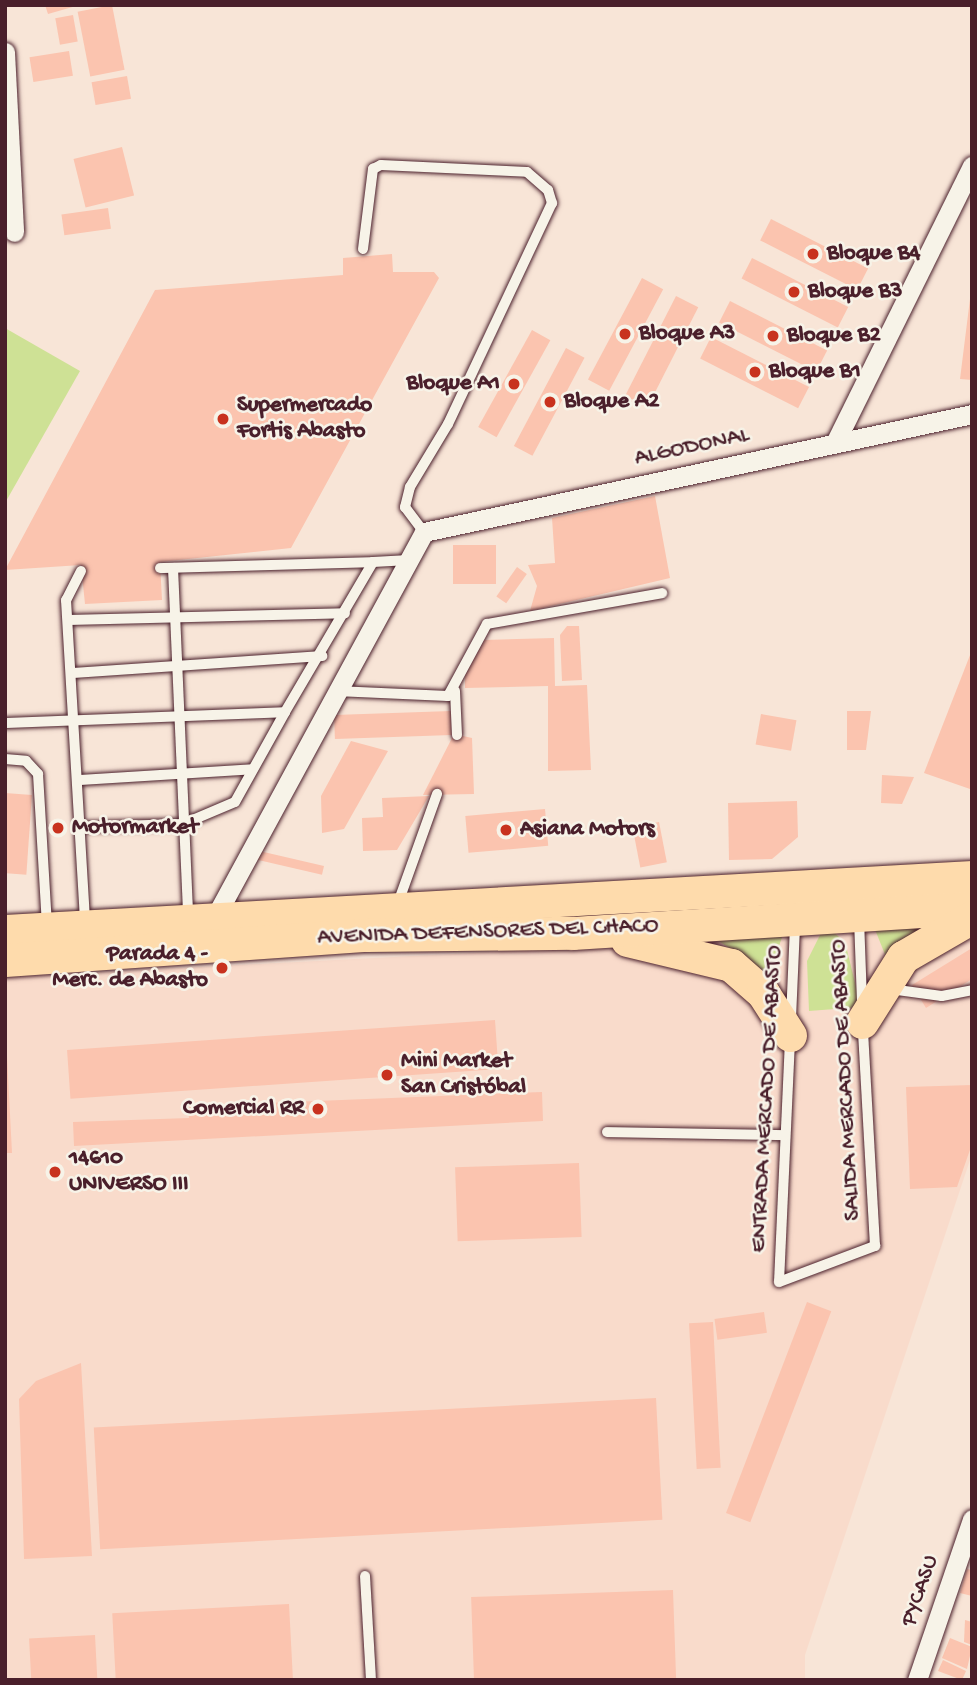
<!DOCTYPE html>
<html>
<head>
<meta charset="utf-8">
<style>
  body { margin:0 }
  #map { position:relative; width:977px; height:1685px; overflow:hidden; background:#f8e5d7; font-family:"Gochi Hand",sans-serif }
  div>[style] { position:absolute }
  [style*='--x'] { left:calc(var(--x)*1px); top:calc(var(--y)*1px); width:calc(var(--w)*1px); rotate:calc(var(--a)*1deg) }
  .built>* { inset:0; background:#f9dbcb }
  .green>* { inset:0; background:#cee195 }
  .building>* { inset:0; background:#fbc4af; transform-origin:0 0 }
  .roads { filter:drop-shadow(0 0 2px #4a1f2b) drop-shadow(0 0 2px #4a1f2b) }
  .lane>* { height:10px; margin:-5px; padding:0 5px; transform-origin:5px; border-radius:5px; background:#f7f3e8 }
  .street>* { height:19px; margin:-9.5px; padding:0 9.5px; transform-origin:9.5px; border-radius:9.5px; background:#f7f3e8 }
  .highway>* { height:33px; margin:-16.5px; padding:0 16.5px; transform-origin:16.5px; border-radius:16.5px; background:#fedbac }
  .dots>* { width:19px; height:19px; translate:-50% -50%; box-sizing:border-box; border:4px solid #f7f3e8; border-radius:50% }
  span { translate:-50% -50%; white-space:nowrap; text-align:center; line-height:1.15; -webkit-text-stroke:5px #f7f3e8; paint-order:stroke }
  .poi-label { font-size:23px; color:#4a1f2b; font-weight:700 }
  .left { translate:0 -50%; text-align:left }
  .right { translate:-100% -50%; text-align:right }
  .street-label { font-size:23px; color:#4a1f2b }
  .frame { position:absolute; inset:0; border:7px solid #4a1f2b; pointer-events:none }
</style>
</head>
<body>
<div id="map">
  <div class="built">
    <div style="clip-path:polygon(972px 927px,972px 1154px,805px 1655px,805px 1680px,5px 1680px,5px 977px)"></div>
  </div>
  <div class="green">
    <div style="clip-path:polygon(5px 328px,80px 371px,5px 503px)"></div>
    <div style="clip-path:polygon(950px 917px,886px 957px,874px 927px)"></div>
    <div style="clip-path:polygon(825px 925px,845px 942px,861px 1007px,809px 1011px,807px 961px)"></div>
    <div style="clip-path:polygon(785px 929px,769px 974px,717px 940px)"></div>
  </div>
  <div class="building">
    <div style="clip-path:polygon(45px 5px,76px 5px,76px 6px,48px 14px)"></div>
    <div style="left:112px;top:5px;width:66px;height:35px;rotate:79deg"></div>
    <div style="left:73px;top:15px;width:27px;height:18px;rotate:80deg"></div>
    <div style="left:69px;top:51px;width:25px;height:40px;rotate:81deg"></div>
    <div style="left:127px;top:76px;width:23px;height:36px;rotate:80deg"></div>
    <div style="left:122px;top:147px;width:50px;height:50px;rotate:76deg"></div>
    <div style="left:108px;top:208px;width:21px;height:47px;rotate:82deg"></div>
    <div style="left:771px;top:219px;width:109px;height:24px;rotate:27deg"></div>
    <div style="clip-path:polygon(392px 254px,393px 272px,434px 272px,439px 278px,291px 548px,160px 562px,162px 600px,85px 604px,81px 565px,5px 570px,155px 290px,343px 275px,343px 258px)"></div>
    <div style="left:752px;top:258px;width:108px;height:23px;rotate:27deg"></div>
    <div style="left:642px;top:278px;width:24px;height:115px;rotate:28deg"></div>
    <div style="left:676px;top:296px;width:25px;height:112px;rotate:27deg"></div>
    <div style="clip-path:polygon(970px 299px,972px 300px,972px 380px,960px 379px)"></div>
    <div style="left:730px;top:301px;width:109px;height:24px;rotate:27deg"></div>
    <div style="left:532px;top:330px;width:21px;height:111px;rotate:29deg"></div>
    <div style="left:711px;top:337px;width:110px;height:24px;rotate:27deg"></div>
    <div style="left:566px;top:348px;width:21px;height:111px;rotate:28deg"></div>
    <div style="clip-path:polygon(655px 496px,670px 578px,530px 611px,537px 586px,528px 565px,555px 563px,552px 518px)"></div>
    <div style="left:453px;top:545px;width:43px;height:39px"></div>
    <div style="left:517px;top:567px;width:12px;height:36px;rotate:35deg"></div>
    <div style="clip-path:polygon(567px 626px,579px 626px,582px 680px,562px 681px,560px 635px)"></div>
    <div style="clip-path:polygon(554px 638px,555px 686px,587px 685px,591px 770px,548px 771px,548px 686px,465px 688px,465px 671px,484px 640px)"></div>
    <div style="clip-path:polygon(972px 650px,972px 786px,970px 789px,924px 773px)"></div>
    <div style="left:451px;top:711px;width:24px;height:117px;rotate:88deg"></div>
    <div style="clip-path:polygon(847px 711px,871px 711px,866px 750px,847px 750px)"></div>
    <div style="left:761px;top:714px;width:36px;height:31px;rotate:10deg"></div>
    <div style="clip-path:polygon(454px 734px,472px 738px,474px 794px,423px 795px)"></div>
    <div style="clip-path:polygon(351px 741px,388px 751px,344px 829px,322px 833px,321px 796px)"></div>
    <div style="clip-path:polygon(882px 775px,914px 777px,902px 804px,881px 803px)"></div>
    <div style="left:5px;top:793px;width:27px;height:80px;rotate:4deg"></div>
    <div style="clip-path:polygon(429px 796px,397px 850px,363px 851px,362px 818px,383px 817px,382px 798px)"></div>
    <div style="clip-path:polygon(797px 801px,798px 837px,772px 859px,729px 860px,728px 803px)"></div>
    <div style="left:545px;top:809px;width:37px;height:80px;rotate:85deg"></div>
    <div style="left:659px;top:822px;width:41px;height:27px;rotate:79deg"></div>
    <div style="left:324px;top:866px;width:9px;height:73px;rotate:103deg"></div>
    <div style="clip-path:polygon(972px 948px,972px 979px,926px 1008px,912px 985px)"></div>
    <div style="clip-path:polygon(5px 1017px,12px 1153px,5px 1153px)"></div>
    <div style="left:495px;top:1020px;width:49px;height:429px;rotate:86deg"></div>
    <div style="clip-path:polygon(972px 1085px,972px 1144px,957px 1187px,910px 1189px,906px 1087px)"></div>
    <div style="clip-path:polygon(542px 1092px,543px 1121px,74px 1146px,73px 1122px,189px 1118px,188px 1106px)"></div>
    <div style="left:579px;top:1163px;width:74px;height:124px;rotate:88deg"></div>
    <div style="left:807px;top:1302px;width:26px;height:226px;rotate:21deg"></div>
    <div style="left:764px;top:1312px;width:21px;height:50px;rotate:82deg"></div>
    <div style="left:713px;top:1322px;width:146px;height:24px;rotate:87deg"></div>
    <div style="clip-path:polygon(81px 1363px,92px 1556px,24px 1559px,19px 1399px,36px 1381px)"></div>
    <div style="left:656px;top:1398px;width:122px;height:563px;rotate:87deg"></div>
    <div style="clip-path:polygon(967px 1569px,972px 1570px,972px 1596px,960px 1593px)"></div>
    <div style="left:673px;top:1590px;width:90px;height:202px;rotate:88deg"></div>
    <div style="left:289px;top:1604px;width:76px;height:177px;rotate:87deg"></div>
    <div style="clip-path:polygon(965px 1620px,972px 1622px,972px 1645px,964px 1642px)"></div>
    <div style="left:95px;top:1635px;width:45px;height:66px;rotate:87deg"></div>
    <div style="clip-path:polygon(950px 1638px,972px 1647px,967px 1669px,942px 1658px)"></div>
    <div style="clip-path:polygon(943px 1660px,966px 1671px,962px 1680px,938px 1671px)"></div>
  </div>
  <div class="roads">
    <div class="lane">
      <div style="--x:363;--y:249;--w:81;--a:-82.9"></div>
      <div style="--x:373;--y:169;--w:9;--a:-27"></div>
      <div style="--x:381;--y:165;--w:146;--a:2.7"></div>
      <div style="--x:527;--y:172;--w:28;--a:41"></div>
      <div style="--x:548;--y:190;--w:14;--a:73"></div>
      <div style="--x:552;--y:203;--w:244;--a:115.2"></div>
      <div style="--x:448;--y:424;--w:74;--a:121.1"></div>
      <div style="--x:410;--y:487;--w:21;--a:104"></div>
      <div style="--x:405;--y:507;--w:31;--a:53"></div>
      <div style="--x:160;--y:568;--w:213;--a:-1.6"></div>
      <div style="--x:173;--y:568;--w:349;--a:87.5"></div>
      <div style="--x:81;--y:571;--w:33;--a:117"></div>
      <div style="--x:66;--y:600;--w:323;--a:86.6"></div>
      <div style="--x:68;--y:620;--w:277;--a:-1.4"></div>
      <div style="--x:73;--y:673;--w:250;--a:-3.9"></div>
      <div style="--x:336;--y:691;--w:112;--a:2.6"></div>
      <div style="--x:448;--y:696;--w:82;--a:-61.6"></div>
      <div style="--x:487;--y:624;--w:178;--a:-10"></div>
      <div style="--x:455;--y:691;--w:44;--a:87.4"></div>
      <div style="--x:5;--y:723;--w:280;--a:-2.2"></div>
      <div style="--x:285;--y:712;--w:174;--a:-59.6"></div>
      <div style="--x:373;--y:562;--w:36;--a:-3"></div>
      <div style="--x:5;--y:759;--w:21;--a:5"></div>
      <div style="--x:26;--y:761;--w:18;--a:47"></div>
      <div style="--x:38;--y:774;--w:150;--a:86.6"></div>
      <div style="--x:80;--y:780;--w:173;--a:-3.6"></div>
      <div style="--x:81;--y:827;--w:102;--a:-1.7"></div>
      <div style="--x:183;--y:824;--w:56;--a:-22.9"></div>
      <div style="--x:235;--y:802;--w:103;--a:-60.9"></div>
      <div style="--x:398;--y:903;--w:116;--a:-70.3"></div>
      <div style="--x:859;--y:919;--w:83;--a:87.9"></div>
      <div style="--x:890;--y:989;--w:52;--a:7.7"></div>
      <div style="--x:942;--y:996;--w:31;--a:-11"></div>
      <div style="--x:791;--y:1018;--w:93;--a:-87.5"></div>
      <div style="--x:790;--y:1040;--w:242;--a:92.6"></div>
      <div style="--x:779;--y:1282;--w:103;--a:-20.6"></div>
      <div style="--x:875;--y:1246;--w:218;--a:-93.2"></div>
      <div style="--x:607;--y:1132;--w:178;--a:1"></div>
      <div style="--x:365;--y:1576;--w:104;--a:86.7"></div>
    </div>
    <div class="street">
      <div style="--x:5;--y:52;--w:180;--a:87.1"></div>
      <div style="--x:836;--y:441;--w:307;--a:-63.7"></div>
      <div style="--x:214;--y:919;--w:440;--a:-61.5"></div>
      <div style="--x:424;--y:532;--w:561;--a:-12.15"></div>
      <div style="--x:917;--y:1680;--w:170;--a:-71.1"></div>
    </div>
    <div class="highway">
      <div style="--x:5;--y:931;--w:969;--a:-3.2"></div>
      <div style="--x:627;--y:940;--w:107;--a:13.5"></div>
      <div style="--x:731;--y:965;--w:43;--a:41.2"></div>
      <div style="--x:763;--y:993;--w:50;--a:57.3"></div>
      <div style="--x:5;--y:960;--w:362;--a:-4"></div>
      <div style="--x:366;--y:935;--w:207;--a:-0.6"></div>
      <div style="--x:573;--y:933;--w:400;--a:-3.6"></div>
      <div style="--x:862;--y:1022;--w:77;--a:-57.8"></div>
      <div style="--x:903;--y:957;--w:80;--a:-30.1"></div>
    </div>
  </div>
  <div class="dots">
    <div style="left:813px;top:254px;background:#c8321e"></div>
    <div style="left:794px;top:292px;background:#c8321e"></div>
    <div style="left:625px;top:334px;background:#c8321e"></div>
    <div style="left:773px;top:336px;background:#c8321e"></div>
    <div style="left:755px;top:372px;background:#c8321e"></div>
    <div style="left:514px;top:384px;background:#c8321e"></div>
    <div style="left:550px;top:402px;background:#c8321e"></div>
    <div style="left:223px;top:419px;background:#c8321e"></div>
    <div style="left:58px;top:828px;background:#c8321e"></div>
    <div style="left:506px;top:830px;background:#c8321e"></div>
    <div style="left:222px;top:968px;background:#c8321e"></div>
    <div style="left:387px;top:1075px;background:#c8321e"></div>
    <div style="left:318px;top:1109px;background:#c8321e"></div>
    <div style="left:55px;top:1172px;background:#c8321e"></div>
  </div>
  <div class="poi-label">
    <span class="left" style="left:827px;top:254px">Bloque B4</span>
    <span class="left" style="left:808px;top:292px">Bloque B3</span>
    <span class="left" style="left:639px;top:334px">Bloque A3</span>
    <span class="left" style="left:787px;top:336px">Bloque B2</span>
    <span class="left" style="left:769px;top:372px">Bloque B1</span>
    <span class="right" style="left:500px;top:384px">Bloque A1</span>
    <span class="left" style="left:564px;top:402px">Bloque A2</span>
    <span class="left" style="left:237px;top:419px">Supermercado<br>Fortis Abasto</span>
    <span class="left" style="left:72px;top:828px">Motormarket</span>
    <span class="left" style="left:520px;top:830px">Asiana Motors</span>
    <span class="right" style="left:208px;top:968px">Parada 4 -<br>Merc. de Abasto</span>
    <span class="left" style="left:401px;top:1075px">Mini Market<br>San Cristóbal</span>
    <span class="right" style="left:304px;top:1109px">Comercial RR</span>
    <span class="left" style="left:69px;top:1172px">14610<br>UNIVERSO III</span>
  </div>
  <div class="street-label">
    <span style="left:692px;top:448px;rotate:-12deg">ALGODONAL</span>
    <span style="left:488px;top:933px;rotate:-2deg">AVENIDA DEFENSORES DEL CHACO</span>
    <span style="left:847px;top:1080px;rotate:-93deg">SALIDA MERCADO DE ABASTO</span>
    <span style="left:768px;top:1099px;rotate:-87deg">ENTRADA MERCADO DE ABASTO</span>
    <span style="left:921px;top:1591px;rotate:-71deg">PYCASU</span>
  </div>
  <div class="frame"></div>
</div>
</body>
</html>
